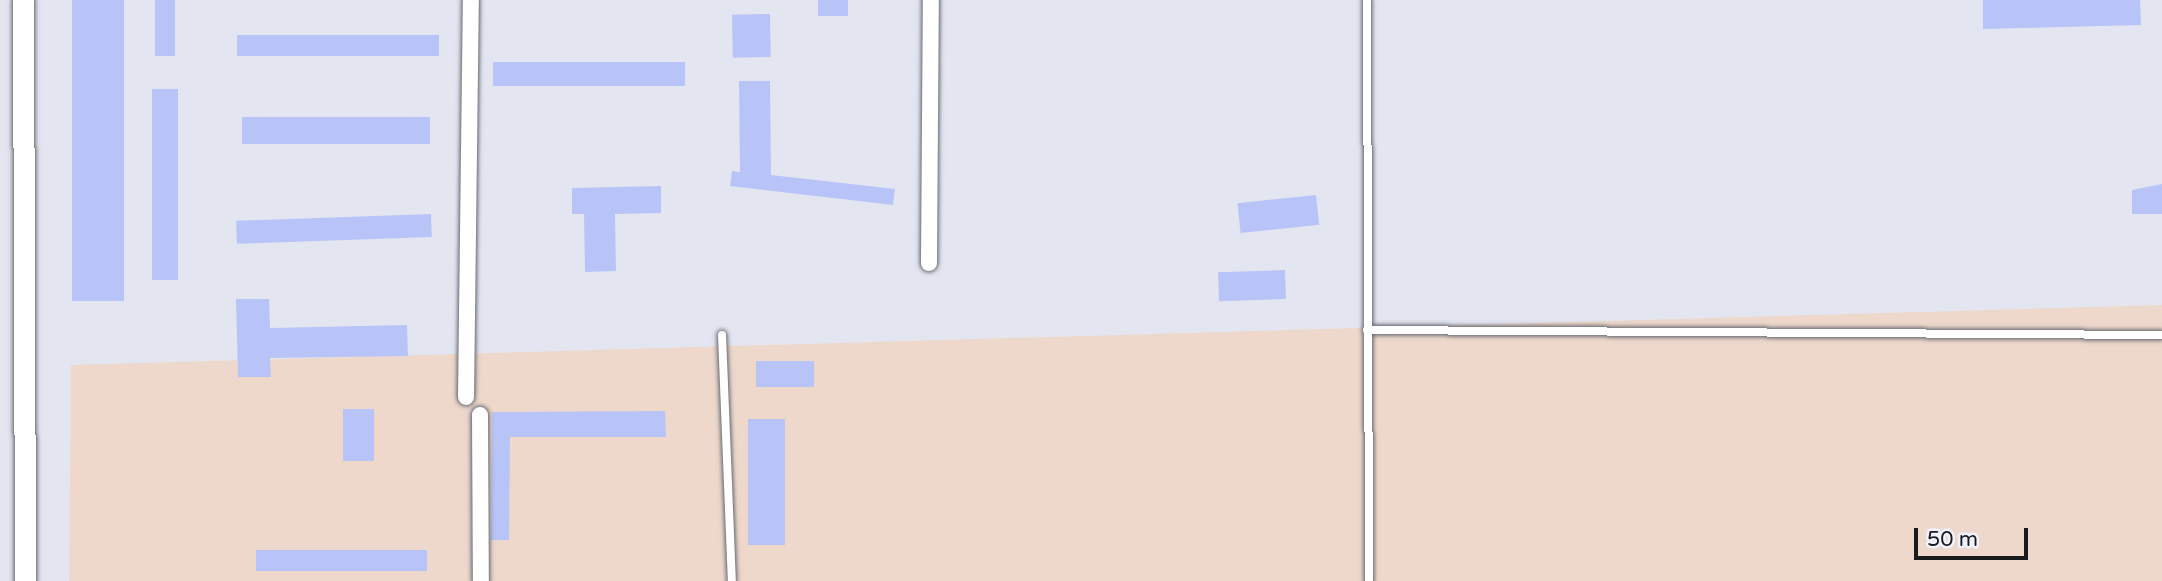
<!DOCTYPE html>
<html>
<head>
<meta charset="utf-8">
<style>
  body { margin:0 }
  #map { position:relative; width:2162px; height:581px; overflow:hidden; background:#e3e6f1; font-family:"Varela Round",sans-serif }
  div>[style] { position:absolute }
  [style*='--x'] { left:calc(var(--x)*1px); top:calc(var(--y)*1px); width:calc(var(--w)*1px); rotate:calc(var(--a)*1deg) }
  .industrial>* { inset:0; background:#eed8cb }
  .building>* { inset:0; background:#b8c4f7; transform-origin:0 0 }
  .roads { filter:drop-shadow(0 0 2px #676a73) drop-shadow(0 0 2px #676a73) }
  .lane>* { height:8px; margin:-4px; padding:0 4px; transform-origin:4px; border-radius:4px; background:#fff }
  .street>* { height:16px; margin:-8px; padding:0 8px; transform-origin:8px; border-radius:8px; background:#fff }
  .secondary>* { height:21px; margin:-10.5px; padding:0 10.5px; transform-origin:10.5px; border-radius:10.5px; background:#fff }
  span { translate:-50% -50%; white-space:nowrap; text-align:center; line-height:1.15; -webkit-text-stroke:6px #f0f3fe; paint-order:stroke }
  .scale { position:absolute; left:1914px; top:528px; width:114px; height:32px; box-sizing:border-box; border:4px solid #191a1e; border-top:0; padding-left:9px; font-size:21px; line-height:24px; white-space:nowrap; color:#191a1e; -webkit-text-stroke:5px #f0f3fe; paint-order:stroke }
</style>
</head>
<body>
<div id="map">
  <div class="industrial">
    <div style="clip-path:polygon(2162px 305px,2162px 581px,69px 581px,71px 365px)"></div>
  </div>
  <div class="building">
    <div style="left:72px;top:0;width:52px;height:301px"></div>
    <div style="left:155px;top:0;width:20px;height:56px"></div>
    <div style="left:818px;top:0;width:30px;height:16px"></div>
    <div style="clip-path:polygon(1983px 0,2140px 0,2141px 25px,1983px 29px)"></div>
    <div style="left:770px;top:14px;width:43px;height:38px;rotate:89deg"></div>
    <div style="left:237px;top:35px;width:202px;height:21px"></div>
    <div style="left:685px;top:62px;width:24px;height:192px;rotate:90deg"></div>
    <div style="clip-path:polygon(739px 81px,770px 81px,771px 175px,895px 189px,893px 205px,730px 186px,732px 171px,740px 172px)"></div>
    <div style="left:152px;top:89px;width:26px;height:191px"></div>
    <div style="left:430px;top:117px;width:27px;height:188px;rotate:90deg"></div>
    <div style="clip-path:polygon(2162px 184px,2162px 214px,2132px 214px,2132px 190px)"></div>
    <div style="clip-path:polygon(661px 186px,661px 213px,615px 214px,616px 271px,585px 272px,584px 214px,572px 214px,572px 188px)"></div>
    <div style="left:1316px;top:195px;width:30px;height:79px;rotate:84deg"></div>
    <div style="left:431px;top:214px;width:23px;height:195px;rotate:88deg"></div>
    <div style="left:1285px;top:270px;width:29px;height:67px;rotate:88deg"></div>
    <div style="clip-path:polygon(236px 299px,269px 299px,270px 328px,407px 325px,408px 356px,270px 358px,271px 377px,238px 377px)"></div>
    <div style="left:814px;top:361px;width:26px;height:58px;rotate:90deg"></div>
    <div style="left:343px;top:409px;width:31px;height:52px"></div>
    <div style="clip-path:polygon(665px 411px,666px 437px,510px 437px,509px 540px,491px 540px,492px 412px)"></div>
    <div style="left:748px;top:419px;width:37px;height:126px"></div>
    <div style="left:427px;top:550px;width:21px;height:171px;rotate:90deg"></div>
  </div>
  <div class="roads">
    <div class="lane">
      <div style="--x:1367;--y:0;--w:581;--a:89.8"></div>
      <div style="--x:1367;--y:330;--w:795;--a:0.36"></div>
      <div style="--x:722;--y:335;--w:246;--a:87.7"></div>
    </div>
    <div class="street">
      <div style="--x:929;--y:263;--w:263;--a:-89.6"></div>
      <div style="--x:466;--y:397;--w:397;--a:-89.3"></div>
      <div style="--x:480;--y:415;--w:166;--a:89.7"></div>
    </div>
    <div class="secondary">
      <div style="--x:23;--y:0;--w:581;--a:89.8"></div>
    </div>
  </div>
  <div class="scale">50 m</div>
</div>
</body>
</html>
